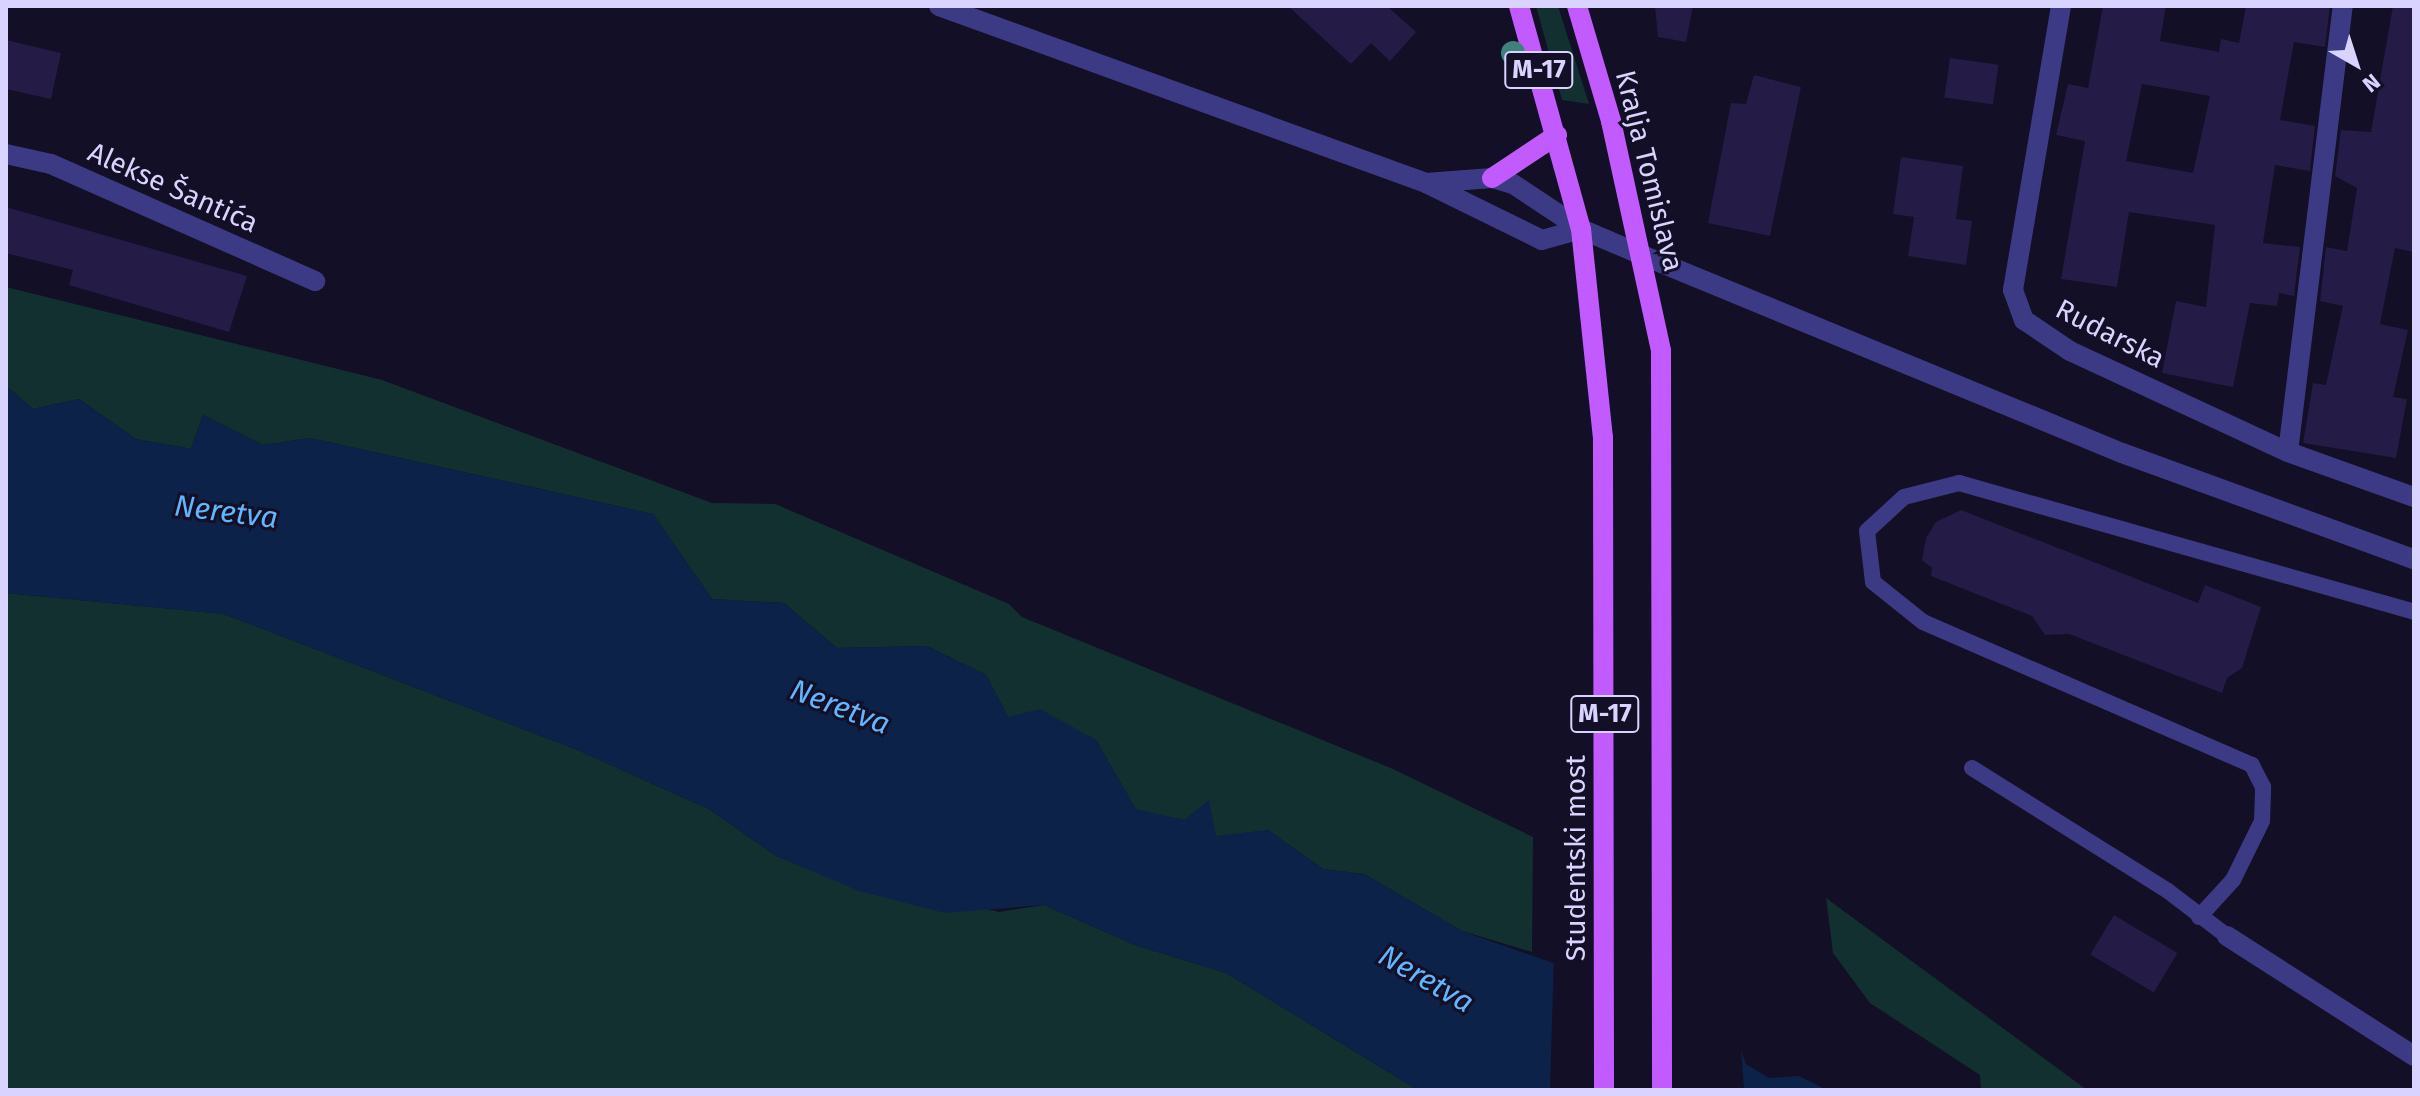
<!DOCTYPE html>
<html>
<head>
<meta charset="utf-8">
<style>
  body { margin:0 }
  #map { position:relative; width:2420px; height:1096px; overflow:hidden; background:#130f26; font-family:"Fira Sans",sans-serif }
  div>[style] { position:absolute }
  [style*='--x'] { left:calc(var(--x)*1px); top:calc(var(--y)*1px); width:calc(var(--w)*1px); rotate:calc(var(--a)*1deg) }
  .green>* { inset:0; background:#12302f }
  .water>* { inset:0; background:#0c2248 }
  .pier>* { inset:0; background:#130f26 }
  .building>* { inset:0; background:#241b47; transform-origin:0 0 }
  .service>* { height:16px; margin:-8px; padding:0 8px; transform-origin:8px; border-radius:8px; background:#3d3a85 }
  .minor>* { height:20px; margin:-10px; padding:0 10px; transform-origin:10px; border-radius:10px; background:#3d3a85 }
  .primary>* { height:20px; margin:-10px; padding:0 10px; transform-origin:10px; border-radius:10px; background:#c25bff }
  .trees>* { width:24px; height:24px; margin:-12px; border-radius:50%; background:#3d827b }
  span { translate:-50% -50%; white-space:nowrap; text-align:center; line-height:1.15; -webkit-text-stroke:6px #130f26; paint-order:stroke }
  .shield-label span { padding:2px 6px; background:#130f26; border:2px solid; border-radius:6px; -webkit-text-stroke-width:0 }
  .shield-label { font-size:26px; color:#d9d4ff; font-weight:700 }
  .street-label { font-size:28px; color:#d9d4ff }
  .water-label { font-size:30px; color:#62b6ff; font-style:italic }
  .frame { position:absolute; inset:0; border:8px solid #d9d4ff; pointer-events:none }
  .north { position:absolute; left:2316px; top:24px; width:80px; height:80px; -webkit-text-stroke:6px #130f26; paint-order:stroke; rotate:141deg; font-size:22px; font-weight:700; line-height:32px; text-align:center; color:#d9d4ff }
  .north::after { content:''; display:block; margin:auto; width:28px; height:36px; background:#d9d4ff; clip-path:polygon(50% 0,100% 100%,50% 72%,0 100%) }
</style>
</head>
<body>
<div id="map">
  <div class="green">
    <div style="clip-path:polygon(1536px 6px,1558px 6px,1589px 104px,1562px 100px)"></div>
    <div style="clip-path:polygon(6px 287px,382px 380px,712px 503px,775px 504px,1009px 604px,1022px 617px,1393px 769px,1533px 837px,1532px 952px,1462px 931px,1364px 874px,1323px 869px,1268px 830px,1216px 837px,1184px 820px,1136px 810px,1096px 740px,1008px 717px,986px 675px,927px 646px,837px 648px,784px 603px,712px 599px,653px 514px,310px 438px,263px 445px,203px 415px,191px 449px,136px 439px,79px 399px,33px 409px,6px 386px)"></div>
    <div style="clip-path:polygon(6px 593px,224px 614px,575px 749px,709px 809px,776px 856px,999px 912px,1044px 905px,1135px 945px,1226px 973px,1418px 1090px,6px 1090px)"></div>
    <div style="clip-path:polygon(1826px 898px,2087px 1090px,1981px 1090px,1980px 1075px,1870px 1003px,1833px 953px)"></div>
  </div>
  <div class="water">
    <div style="clip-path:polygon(6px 386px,33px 409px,79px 399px,136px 439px,191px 449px,203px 415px,263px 445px,310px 438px,653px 514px,712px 599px,784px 603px,837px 648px,927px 646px,986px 675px,1008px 717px,1040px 709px,1096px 740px,1136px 809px,1184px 820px,1209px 800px,1216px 836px,1268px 830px,1323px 869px,1364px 874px,1462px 931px,1701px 1015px,1737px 1038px,1746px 1064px,1769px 1078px,1799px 1076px,1827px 1090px,1418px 1090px,1226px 973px,1135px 945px,1044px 905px,945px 913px,859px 891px,776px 856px,709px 809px,575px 749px,224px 614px,6px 593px)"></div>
  </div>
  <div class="pier">
    <div style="clip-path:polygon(1554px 956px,1703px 1011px,1740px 1036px,1744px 1090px,1550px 1090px)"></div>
  </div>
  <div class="building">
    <div style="clip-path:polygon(1288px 6px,1387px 6px,1416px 32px,1390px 61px,1371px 43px,1351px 64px)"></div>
    <div style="clip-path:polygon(1655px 6px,1693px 6px,1686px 42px,1658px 37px)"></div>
    <div style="clip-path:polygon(evenodd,2103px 6px,2166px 6px,2160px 41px,2219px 52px,2221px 39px,2239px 43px,2246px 6px,2330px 6px,2325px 47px,2294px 42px,2280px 120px,2315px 126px,2310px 171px,2275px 165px,2263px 243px,2300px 247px,2294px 296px,2279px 293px,2277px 306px,2250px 303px,2233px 387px,2162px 373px,2176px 301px,2206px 307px,2215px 225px,2129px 212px,2117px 287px,2061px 279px,2085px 141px,2056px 135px,2068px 84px,2088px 88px,2103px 6px,2142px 84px,2210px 96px,2193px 173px,2126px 161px,2142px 84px)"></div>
    <div style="clip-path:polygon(2393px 6px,2414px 6px,2414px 252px,2395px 248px,2380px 324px,2408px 330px,2393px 397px,2407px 399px,2396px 458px,2303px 443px,2313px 383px,2326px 385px,2343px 306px,2320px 301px,2326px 247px,2347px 251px,2357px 188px,2335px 176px,2341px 130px,2371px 132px)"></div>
    <div style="clip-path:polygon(6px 40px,61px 53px,51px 99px,6px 89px)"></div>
    <div style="left:1950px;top:58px;width:49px;height:40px;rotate:8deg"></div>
    <div style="clip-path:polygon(1754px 75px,1801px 87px,1770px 236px,1708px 223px,1731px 103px,1746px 104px)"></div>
    <div style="clip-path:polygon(1901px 157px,1963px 166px,1956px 219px,1972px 221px,1966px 265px,1908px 256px,1914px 217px,1893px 214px)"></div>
    <div style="clip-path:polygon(6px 207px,247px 276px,229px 332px,69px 285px,73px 270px,6px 253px)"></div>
    <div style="clip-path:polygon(1961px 510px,2198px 603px,2205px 585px,2261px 607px,2242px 668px,2227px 678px,2222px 693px,2069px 634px,2045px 635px,2032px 616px,1931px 576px,1932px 568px,1922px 560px,1926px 538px,1936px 522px)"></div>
    <div style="left:2114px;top:915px;width:74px;height:46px;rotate:31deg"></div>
  </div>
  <div class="service">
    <div style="--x:1972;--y:768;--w:231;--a:32.1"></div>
    <div style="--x:2168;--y:891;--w:74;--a:37.3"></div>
    <div style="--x:2199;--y:917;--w:50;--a:-47.4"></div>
    <div style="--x:2233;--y:880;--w:66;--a:-63.8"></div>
    <div style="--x:2262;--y:821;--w:34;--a:-88"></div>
    <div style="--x:2263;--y:787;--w:25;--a:-117"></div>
    <div style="--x:2252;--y:765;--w:359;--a:-156.5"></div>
    <div style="--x:1923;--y:622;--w:64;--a:-141.3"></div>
    <div style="--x:1873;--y:582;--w:51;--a:-96.7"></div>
    <div style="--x:1867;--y:531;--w:50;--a:-42.6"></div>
    <div style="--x:1904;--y:497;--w:57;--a:-14.3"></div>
    <div style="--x:1959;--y:483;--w:473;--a:15.8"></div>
  </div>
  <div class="minor">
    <div style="--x:939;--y:6;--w:518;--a:19.97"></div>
    <div style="--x:1426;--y:183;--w:129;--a:26.2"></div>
    <div style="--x:1542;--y:240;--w:41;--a:-15.8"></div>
    <div style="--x:2061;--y:6;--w:288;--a:99.6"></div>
    <div style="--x:2013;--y:290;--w:32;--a:70"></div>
    <div style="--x:2024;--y:320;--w:55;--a:34"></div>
    <div style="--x:2070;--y:351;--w:240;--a:24.9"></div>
    <div style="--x:2288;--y:452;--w:134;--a:19.7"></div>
    <div style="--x:6;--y:154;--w:46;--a:12.5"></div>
    <div style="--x:51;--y:164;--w:289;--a:23.9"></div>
    <div style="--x:1426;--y:183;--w:66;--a:-4.3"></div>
    <div style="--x:1492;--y:178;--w:22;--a:16"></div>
    <div style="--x:1513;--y:184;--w:82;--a:33.5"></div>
    <div style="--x:1581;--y:229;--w:66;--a:23.1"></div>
    <div style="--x:1642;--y:255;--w:519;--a:22.42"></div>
    <div style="--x:2122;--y:453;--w:311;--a:20"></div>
    <div style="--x:2288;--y:452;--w:449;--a:-83"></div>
    <div style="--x:2227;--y:936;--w:222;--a:32.7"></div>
  </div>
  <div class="primary">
    <div style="--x:1519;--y:6;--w:231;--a:74.5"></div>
    <div style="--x:1581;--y:229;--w:209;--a:84"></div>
    <div style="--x:1603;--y:437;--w:653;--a:89.91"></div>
    <div style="--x:1577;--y:6;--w:120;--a:73.5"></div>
    <div style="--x:1611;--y:121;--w:235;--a:77.7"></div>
    <div style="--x:1661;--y:351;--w:739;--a:89.92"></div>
    <div style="--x:1492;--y:178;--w:78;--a:-33.5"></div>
  </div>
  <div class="trees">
    <div style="left:1513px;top:53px"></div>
  </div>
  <div class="shield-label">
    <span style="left:1539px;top:70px">M-17</span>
    <span style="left:1605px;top:714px">M-17</span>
  </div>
  <div class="street-label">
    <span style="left:1649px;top:171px;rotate:76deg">Kralja Tomislava</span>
    <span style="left:173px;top:188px;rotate:24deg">Alekse Šantića</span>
    <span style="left:2110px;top:334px;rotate:27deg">Rudarska</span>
    <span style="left:1576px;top:858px;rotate:-90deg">Studentski most</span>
  </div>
  <div class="water-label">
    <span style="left:226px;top:512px;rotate:7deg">Neretva</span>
    <span style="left:840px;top:707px;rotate:21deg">Neretva</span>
    <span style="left:1426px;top:979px;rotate:30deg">Neretva</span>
  </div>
  <div class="frame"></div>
  <div class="north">N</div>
</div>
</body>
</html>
